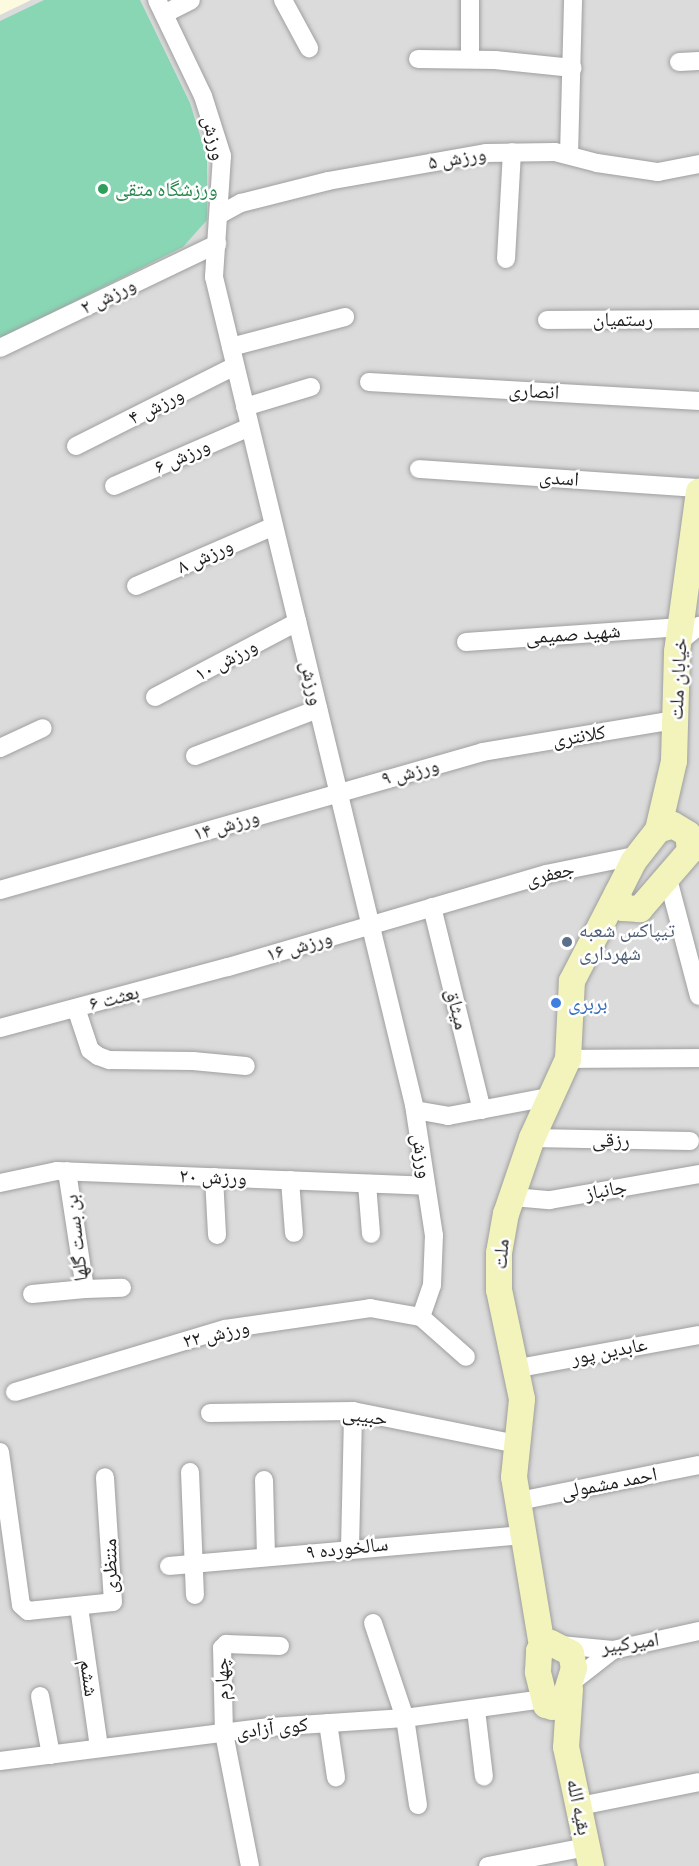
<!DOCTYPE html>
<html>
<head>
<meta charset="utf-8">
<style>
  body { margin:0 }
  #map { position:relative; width:699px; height:1866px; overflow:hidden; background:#eeeae4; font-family:Cabin,"Noto Naskh Arabic",sans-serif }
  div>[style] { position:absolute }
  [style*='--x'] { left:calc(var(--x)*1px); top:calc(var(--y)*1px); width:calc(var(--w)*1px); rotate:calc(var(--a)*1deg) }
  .residential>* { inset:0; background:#dcdbdb; transform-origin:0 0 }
  .education>* { inset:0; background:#fcfbdf }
  .pitch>* { inset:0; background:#89d6b5 }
  .roads { filter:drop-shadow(0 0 2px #9f9f9f) drop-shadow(0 0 2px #9f9f9f) }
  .street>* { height:18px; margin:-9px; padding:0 9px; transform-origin:9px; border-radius:9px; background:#fff }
  .secondary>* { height:26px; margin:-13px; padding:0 13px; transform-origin:13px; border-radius:13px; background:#f3f4bc }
  .dots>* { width:16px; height:16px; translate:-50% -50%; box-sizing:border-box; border:3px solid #fff; border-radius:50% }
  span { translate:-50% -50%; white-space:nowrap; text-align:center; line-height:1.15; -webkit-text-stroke:5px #fff; paint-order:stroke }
  .street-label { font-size:20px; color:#1e1e1e }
  .leisure-label { font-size:20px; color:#27864d }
  .left { translate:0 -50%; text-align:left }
  .service-label { font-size:20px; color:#4e5e75 }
  .shop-label { font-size:20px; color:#366cbe }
</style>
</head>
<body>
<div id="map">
  <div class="residential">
    <div style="left:0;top:0;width:699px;height:1866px"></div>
  </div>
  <div class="education">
    <div style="clip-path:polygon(0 0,31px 0,0 15px)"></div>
  </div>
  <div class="pitch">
    <div style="clip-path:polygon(44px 0,140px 0,190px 103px,207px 158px,207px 220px,183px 247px,0 339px,0 21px)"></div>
  </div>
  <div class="roads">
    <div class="street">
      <div style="--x:157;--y:0;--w:106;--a:64.4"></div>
      <div style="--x:203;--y:96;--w:63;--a:72.4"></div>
      <div style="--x:222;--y:156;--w:121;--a:93.8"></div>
      <div style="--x:214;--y:277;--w:852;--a:76.42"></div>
      <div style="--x:414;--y:1105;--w:132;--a:81.3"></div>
      <div style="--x:434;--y:1235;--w:50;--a:92.3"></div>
      <div style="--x:432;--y:1285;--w:34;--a:109"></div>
      <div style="--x:421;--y:1317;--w:60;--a:41.6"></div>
      <div style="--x:283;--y:0;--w:55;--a:61.6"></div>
      <div style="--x:164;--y:14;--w:30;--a:-27"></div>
      <div style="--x:418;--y:59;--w:77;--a:0.7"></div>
      <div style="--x:495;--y:60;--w:78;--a:5.9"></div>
      <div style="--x:470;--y:59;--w:59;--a:-90"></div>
      <div style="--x:679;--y:62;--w:20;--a:-3"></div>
      <div style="--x:569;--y:155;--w:155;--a:-88.5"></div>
      <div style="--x:219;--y:215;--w:25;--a:-29"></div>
      <div style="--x:241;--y:203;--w:90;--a:-14.2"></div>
      <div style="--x:328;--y:181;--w:160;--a:-10"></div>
      <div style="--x:486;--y:153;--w:69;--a:-0.8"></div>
      <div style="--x:555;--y:152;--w:43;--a:14.7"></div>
      <div style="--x:597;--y:163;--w:62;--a:8.4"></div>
      <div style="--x:658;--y:172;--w:42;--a:-11"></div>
      <div style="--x:506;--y:259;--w:107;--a:-86.8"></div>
      <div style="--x:547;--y:320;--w:152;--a:-0.4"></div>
      <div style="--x:231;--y:347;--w:118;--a:-14.7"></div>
      <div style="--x:0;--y:348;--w:241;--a:-25.6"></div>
      <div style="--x:369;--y:382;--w:331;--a:3.3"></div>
      <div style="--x:245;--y:407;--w:69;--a:-16.9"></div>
      <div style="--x:76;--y:446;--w:178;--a:-26.7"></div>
      <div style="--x:419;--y:469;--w:281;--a:3.9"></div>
      <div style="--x:114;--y:486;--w:148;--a:-23.5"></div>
      <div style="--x:136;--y:586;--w:150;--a:-23.5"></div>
      <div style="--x:466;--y:642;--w:216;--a:-4"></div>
      <div style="--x:679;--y:642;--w:26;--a:-39"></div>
      <div style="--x:155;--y:697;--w:161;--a:-27.8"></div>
      <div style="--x:0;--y:748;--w:47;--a:-24.9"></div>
      <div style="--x:195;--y:756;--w:132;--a:-20.9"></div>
      <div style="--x:668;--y:879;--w:121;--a:75.2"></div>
      <div style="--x:0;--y:890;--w:502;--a:-15.95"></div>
      <div style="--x:483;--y:752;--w:195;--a:-9.5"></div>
      <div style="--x:432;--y:907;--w:209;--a:76.2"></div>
      <div style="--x:76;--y:1008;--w:44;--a:71.6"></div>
      <div style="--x:90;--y:1050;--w:10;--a:37"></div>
      <div style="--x:98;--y:1056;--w:12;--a:20"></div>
      <div style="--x:109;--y:1060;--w:84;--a:0.7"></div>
      <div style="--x:193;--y:1061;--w:53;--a:5.4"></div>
      <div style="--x:0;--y:1028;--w:236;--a:-15"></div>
      <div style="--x:228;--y:967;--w:331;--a:-16.3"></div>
      <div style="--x:546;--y:874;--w:95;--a:-11.5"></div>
      <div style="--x:568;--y:1059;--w:131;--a:-0.4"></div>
      <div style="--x:415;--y:1110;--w:34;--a:10"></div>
      <div style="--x:448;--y:1116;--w:103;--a:-10.7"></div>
      <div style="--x:532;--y:1138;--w:158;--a:1.1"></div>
      <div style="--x:214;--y:1177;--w:58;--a:87"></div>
      <div style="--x:290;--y:1180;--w:53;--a:85.7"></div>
      <div style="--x:0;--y:1183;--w:58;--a:-11.9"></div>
      <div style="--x:57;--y:1171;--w:369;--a:2.3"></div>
      <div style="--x:367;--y:1184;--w:50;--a:85.4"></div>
      <div style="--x:513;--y:1197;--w:37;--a:5"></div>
      <div style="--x:550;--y:1200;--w:151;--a:-9.9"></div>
      <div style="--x:85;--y:1289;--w:37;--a:-2"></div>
      <div style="--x:32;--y:1294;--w:53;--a:-5.4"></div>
      <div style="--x:85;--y:1289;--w:119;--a:-98.7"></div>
      <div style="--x:519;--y:1368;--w:183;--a:-10.4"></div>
      <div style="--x:15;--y:1392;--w:219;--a:-16.7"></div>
      <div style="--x:225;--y:1329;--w:147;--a:-8.2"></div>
      <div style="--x:370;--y:1308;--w:52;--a:10"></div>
      <div style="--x:210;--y:1413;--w:143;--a:-0.8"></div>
      <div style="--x:353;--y:1411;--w:167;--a:11.4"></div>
      <div style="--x:0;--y:1452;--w:154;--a:82.2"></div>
      <div style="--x:21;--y:1605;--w:9;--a:41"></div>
      <div style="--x:28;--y:1611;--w:85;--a:-6"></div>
      <div style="--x:113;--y:1602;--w:125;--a:-93.7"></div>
      <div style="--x:190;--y:1472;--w:123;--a:87.7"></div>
      <div style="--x:264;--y:1480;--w:76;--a:88.5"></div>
      <div style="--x:519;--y:1501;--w:184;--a:-11.3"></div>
      <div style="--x:350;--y:1548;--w:137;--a:-88.7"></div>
      <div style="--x:169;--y:1566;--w:358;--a:-5"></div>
      <div style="--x:79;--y:1607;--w:142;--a:81.9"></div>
      <div style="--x:373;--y:1623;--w:100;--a:71.4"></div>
      <div style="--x:405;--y:1718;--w:88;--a:81.5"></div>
      <div style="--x:560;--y:1645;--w:53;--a:5.4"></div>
      <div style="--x:613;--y:1650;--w:88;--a:-12.5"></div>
      <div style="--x:572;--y:1682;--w:52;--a:-38"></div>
      <div style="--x:40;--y:1696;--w:60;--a:79.4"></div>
      <div style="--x:476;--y:1710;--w:67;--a:83.2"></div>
      <div style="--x:328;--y:1723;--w:55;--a:81.6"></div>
      <div style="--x:0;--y:1761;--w:272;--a:-7.2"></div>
      <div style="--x:270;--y:1727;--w:135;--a:-3.8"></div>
      <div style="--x:405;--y:1718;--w:140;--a:-7.8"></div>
      <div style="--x:580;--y:1806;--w:121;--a:-11.4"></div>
      <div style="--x:250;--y:1866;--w:135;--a:-101.1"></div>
      <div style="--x:224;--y:1734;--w:86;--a:-91.3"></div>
      <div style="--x:222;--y:1648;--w:6;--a:-45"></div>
      <div style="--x:226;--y:1644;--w:54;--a:2.1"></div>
      <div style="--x:488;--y:1866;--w:101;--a:-10.9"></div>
    </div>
    <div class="secondary">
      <div style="--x:673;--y:825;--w:17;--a:31"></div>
      <div style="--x:688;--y:834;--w:17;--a:83"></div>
      <div style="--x:690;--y:851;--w:77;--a:130.8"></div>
      <div style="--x:640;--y:909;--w:17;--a:-177"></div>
      <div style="--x:623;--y:908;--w:15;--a:-113"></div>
      <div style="--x:617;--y:894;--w:36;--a:-63"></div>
      <div style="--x:633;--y:862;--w:41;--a:-52"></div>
      <div style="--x:658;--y:830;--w:16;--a:-18"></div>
      <div style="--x:658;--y:830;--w:71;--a:-76.9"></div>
      <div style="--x:674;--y:761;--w:109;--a:-88.4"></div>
      <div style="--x:677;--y:652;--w:162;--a:-82.2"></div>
      <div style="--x:551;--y:1643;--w:22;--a:27"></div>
      <div style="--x:571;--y:1653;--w:15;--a:79"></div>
      <div style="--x:574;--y:1668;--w:38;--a:107"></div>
      <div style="--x:563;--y:1704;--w:11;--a:165"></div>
      <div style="--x:552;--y:1707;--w:6;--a:-162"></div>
      <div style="--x:546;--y:1705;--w:34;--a:-104"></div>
      <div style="--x:538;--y:1672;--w:21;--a:-87"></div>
      <div style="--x:539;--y:1651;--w:14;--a:-34"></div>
      <div style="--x:542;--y:1646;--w:171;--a:-99.4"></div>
      <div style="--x:514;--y:1477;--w:78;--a:-84.1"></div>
      <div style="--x:522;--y:1399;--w:111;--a:-101.9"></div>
      <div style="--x:499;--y:1290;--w:37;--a:-90"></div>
      <div style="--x:499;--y:1253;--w:40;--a:-80"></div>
      <div style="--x:506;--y:1214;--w:80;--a:-71.1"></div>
      <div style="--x:532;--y:1138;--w:87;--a:-65.5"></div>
      <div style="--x:568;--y:1059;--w:78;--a:-87.1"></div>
      <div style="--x:572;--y:981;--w:98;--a:-62.7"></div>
      <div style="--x:570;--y:1689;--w:58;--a:93.9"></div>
      <div style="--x:566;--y:1747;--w:122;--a:78.1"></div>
    </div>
  </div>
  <div class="dots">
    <div style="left:103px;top:189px;background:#2e9e5b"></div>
    <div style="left:567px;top:942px;background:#5c6f8a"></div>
    <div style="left:556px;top:1003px;background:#3f7fe0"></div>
  </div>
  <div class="street-label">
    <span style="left:214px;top:138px;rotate:77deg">ورزش</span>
    <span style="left:457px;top:158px;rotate:-9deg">ورزش ۵</span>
    <span style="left:108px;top:296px;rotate:-26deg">ورزش ۲</span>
    <span style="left:623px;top:319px">رستمیان</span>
    <span style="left:534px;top:391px;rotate:3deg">انصاری</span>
    <span style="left:156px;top:406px;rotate:-27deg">ورزش ۴</span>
    <span style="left:182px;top:456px;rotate:-24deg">ورزش ۶</span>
    <span style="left:559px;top:478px;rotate:4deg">اسدی</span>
    <span style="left:205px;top:556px;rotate:-24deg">ورزش ۸</span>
    <span style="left:573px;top:634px;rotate:-4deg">شهید صمیمی</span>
    <span style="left:226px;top:660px;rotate:-28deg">ورزش ۱۰</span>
    <span style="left:678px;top:679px;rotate:-87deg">خیابان ملت</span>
    <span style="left:312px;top:683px;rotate:77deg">ورزش</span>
    <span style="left:579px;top:736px;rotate:-9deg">کلانتری</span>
    <span style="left:410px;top:772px;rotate:-15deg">ورزش ۹</span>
    <span style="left:226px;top:825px;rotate:-16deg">ورزش ۱۴</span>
    <span style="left:550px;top:874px;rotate:-14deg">جعفری</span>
    <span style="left:299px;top:946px;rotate:-16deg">ورزش ۱۶</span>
    <span style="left:114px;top:998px;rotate:-15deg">بعثت ۶</span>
    <span style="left:457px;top:1009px;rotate:76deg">میثاق</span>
    <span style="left:611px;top:1140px;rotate:1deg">رزقی</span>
    <span style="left:422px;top:1156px;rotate:81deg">ورزش</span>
    <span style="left:213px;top:1177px;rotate:2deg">ورزش ۲۰</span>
    <span style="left:606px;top:1190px;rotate:-10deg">جانباز</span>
    <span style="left:76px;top:1238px;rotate:-97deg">بن بست گلها</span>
    <span style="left:501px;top:1254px;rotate:-85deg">ملت</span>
    <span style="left:216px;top:1334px;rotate:-13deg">ورزش ۲۲</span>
    <span style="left:609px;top:1351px;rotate:-11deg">عابدین پور</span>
    <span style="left:365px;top:1416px;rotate:8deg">حبیبی</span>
    <span style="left:609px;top:1483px;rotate:-11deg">احمد مشمولی</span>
    <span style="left:347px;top:1548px;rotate:-6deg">سالخورده ۹</span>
    <span style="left:110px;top:1566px;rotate:-91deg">منتظری</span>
    <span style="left:630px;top:1643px;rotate:-8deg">امیرکبیر</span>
    <span style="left:89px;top:1678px;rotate:82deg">ششم</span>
    <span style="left:222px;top:1679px;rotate:-91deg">چهارم</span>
    <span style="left:272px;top:1728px;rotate:-6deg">کوی آزادی</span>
    <span style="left:579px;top:1807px;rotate:78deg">بقیه الله</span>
  </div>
  <div class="leisure-label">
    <span class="left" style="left:115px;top:189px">ورزشگاه متقی</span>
  </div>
  <div class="service-label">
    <span class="left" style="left:579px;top:942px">تیپاکس شعبه<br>شهرداری</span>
  </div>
  <div class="shop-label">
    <span class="left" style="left:568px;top:1003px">بربری</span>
  </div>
</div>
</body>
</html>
